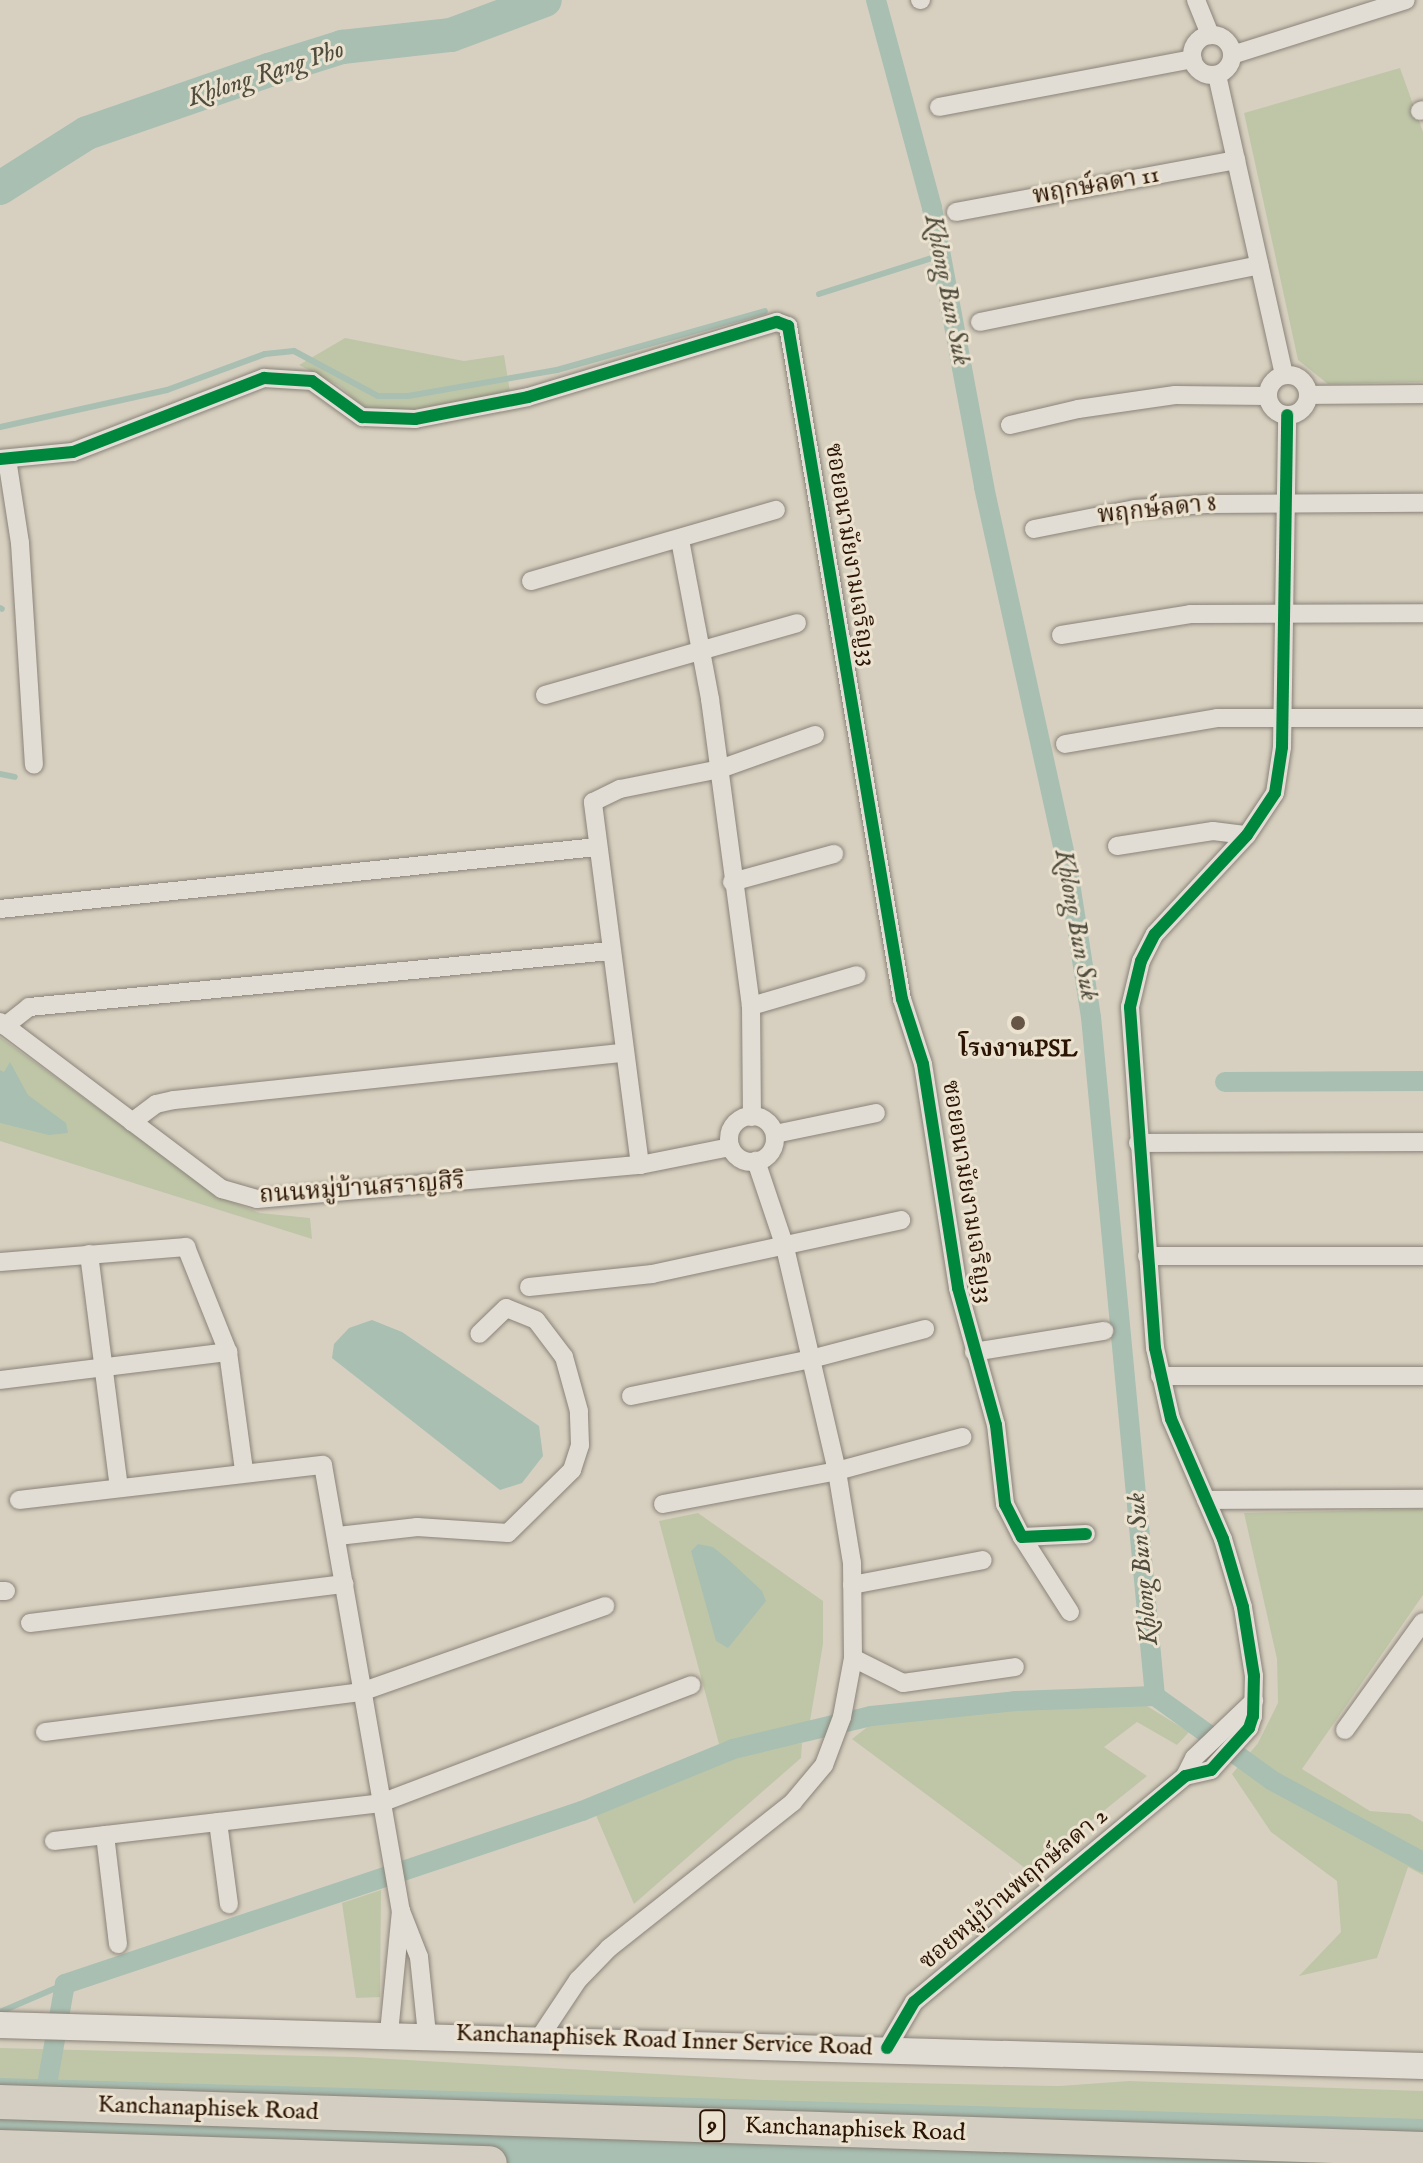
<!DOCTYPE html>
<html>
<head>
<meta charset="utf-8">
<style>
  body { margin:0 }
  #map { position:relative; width:1423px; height:2163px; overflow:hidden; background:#d7d0c0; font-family:"IM FELL English","Noto Serif Thai",serif }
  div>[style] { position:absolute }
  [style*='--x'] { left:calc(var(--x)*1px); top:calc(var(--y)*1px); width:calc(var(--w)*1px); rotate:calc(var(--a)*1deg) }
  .green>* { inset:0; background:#bfc6a7 }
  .water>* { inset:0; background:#a8bfb2 }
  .stream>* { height:6px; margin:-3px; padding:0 3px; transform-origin:3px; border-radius:3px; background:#a8bfb2 }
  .canal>* { height:20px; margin:-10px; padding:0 10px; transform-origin:10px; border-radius:10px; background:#a8bfb2 }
  .river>* { height:34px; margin:-17px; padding:0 17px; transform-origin:17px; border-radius:17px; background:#a8bfb2 }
  .roads { filter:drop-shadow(0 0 2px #8a8378) drop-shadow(0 0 2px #8a8378) }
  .minor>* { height:18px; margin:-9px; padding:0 9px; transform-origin:9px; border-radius:9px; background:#e1ddd5 }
  .minor>.ring { margin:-9px; padding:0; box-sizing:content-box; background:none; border:18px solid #e1ddd5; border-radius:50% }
  .secondary>* { height:26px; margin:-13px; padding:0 13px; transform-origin:13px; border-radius:13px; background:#e1ddd5 }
  .motorway>* { height:34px; margin:-17px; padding:0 17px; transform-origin:17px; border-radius:17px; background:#d4cdc1 }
  .cycleway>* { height:12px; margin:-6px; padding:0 6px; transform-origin:6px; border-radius:6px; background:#00873e }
  .dots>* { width:22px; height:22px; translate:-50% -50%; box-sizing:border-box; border:4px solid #ece2d0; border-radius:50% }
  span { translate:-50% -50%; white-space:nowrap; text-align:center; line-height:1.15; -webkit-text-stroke:6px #ece2d0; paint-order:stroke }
  .shield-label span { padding:2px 6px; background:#ece2d0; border:2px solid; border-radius:6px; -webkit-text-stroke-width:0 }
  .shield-label { font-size:22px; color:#2b1403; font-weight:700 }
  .street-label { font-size:24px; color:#2b1403 }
  .poi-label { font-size:24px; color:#2b1403; font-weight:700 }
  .water-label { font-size:26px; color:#504d3e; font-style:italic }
</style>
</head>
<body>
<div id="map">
  <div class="green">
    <div style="clip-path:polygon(1400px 68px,1423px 132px,1423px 382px,1328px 384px,1298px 360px,1244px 113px)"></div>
    <div style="clip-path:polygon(345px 338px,464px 361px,504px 355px,510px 392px,410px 410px,366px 409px,340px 386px,299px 365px)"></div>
    <div style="clip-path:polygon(0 1037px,221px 1198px,260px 1213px,310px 1218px,312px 1239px,0 1141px)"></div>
    <div style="clip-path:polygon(1423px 1509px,1423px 1595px,1302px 1769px,1370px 1811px,1410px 1814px,1423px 1822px,1423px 1875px,1408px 1867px,1377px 1958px,1299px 1976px,1341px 1932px,1337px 1881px,1271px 1832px,1232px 1774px,1258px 1743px,1278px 1703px,1277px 1659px,1244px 1513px)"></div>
    <div style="clip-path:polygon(698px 1513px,823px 1601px,823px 1644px,810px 1721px,719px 1744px,659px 1521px)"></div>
    <div style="clip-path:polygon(1147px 1706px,1189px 1732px,1177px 1745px,1137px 1722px,1104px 1747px,1147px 1776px,1029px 1871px,852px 1739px,875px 1721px,1038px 1707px)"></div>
    <div style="clip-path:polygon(802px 1743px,801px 1758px,634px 1904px,595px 1813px,733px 1754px)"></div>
    <div style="clip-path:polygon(381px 1890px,380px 1997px,356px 1998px,342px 1903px)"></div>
    <div style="clip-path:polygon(0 2048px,355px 2057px,764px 2080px,1059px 2086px,1129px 2081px,1423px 2091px,1423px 2163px,0 2163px)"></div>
  </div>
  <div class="water">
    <div style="clip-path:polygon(10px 1062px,28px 1095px,66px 1123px,68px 1133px,49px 1135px,0 1123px,0 1070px,4px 1072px)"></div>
    <div style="clip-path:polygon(372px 1320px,402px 1332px,539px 1426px,543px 1456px,522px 1483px,500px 1490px,332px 1358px,334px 1344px,349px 1328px)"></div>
    <div style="clip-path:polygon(698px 1544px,713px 1547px,730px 1561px,762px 1591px,766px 1601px,728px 1648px,716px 1641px,691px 1551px)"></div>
    <div style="clip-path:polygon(0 2078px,1423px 2119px,1423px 2163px,226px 2163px,0 2155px)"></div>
  </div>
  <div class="stream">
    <div style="--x:819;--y:294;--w:128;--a:-17.7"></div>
    <div style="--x:0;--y:427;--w:171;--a:-12.5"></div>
    <div style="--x:167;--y:390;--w:104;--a:-20.2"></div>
    <div style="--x:265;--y:354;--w:29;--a:-6"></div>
    <div style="--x:294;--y:351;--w:95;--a:28.2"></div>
    <div style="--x:378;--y:396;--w:30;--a:0"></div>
    <div style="--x:408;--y:396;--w:151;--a:-9.9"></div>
    <div style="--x:557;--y:370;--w:216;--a:-15.8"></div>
    <div style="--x:0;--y:608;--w:2;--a:27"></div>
    <div style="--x:0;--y:774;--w:15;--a:11"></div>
    <div style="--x:0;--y:2012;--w:71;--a:-23.3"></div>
  </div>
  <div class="canal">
    <div style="--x:876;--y:0;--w:215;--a:74.9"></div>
    <div style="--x:932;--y:208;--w:284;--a:79.4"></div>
    <div style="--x:984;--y:487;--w:386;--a:77.6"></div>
    <div style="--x:1067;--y:864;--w:155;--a:81.1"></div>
    <div style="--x:1091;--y:1017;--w:682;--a:84.62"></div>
    <div style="--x:1155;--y:1696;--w:145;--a:35.8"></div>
    <div style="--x:1273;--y:1781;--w:170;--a:28.4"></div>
    <div style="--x:1225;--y:1082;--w:198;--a:-0.3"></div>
    <div style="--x:43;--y:2107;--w:125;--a:-79.9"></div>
    <div style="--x:65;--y:1984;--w:545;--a:-18.5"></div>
    <div style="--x:582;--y:1811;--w:163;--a:-22.3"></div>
    <div style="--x:733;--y:1749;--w:142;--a:-13.4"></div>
    <div style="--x:871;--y:1716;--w:145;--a:-5.9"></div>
    <div style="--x:1015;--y:1701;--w:140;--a:-2"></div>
  </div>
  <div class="river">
    <div style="--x:0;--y:188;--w:103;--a:-32.3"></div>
    <div style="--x:87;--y:133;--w:193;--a:-19.1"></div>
    <div style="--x:269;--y:70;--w:77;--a:-17.5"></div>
    <div style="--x:342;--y:47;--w:110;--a:-6.3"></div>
    <div style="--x:451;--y:35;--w:100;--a:-20.4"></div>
  </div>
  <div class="roads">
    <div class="minor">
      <div style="--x:920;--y:0;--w:1;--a:0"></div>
      <div style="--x:1196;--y:0;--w:38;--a:68"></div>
      <div class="ring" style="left:1192px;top:35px;width:22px;height:22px"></div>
      <div style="--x:1232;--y:55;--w:182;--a:-17.5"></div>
      <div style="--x:1217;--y:75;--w:307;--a:77.4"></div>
      <div style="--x:939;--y:107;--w:258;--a:-10.7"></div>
      <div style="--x:1420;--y:111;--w:3;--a:-18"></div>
      <div style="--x:956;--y:212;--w:285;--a:-10.5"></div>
      <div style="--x:980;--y:322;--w:285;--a:-11.5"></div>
      <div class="ring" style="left:1268px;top:375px;width:22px;height:22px"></div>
      <div style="--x:1308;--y:395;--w:115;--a:-0.5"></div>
      <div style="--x:1010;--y:425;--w:70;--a:-13.2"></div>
      <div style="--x:1078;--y:409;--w:98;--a:-8.2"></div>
      <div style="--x:1175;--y:395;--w:92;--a:0.6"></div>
      <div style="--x:0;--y:459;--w:73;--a:-5.5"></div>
      <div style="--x:73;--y:452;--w:205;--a:-21.2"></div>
      <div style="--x:264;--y:378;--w:48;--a:3.6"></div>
      <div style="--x:312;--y:381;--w:62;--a:35.8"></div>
      <div style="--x:362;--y:417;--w:53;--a:2.2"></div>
      <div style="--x:415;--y:419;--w:115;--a:-11"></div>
      <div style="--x:528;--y:397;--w:260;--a:-16.8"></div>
      <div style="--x:777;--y:322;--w:12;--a:20"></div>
      <div style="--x:788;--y:326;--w:683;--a:80.39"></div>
      <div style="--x:902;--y:999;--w:68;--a:72.1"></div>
      <div style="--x:923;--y:1064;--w:227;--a:81.1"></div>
      <div style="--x:958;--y:1288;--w:142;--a:74.5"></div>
      <div style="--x:996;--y:1425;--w:80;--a:83.5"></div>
      <div style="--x:1005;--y:1504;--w:37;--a:63"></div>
      <div style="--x:1022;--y:1537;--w:64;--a:-2.7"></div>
      <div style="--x:7;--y:459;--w:85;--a:81.2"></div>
      <div style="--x:20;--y:543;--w:222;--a:86.4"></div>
      <div style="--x:1034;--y:529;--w:103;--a:-11.2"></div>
      <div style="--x:1135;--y:509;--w:71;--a:-4"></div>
      <div style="--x:1206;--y:504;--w:217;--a:-0.3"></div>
      <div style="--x:680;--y:540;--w:162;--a:79.3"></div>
      <div style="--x:710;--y:699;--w:310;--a:82.4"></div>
      <div style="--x:751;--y:1006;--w:111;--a:89.5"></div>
      <div style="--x:531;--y:581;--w:255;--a:-16.2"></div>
      <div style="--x:1061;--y:635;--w:131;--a:-9.2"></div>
      <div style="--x:1190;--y:614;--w:233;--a:-0.2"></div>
      <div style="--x:545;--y:695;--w:262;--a:-15.9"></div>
      <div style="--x:1065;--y:744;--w:154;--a:-9.7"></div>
      <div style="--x:1217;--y:718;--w:206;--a:0"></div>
      <div style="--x:1117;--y:846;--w:97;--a:-8.9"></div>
      <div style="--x:1213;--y:831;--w:34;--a:7"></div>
      <div style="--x:732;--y:882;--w:106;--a:-15.4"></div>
      <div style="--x:0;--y:909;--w:600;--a:-5.93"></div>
      <div style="--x:751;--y:1006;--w:110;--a:-16.3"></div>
      <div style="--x:0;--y:1022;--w:278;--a:37"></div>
      <div style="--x:222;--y:1189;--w:36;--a:16"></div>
      <div style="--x:257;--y:1199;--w:385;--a:-5.1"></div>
      <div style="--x:640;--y:1165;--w:92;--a:-11.3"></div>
      <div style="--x:5;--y:1026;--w:31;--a:-38"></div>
      <div style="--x:29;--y:1007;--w:585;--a:-5.5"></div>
      <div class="ring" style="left:729px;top:1116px;width:28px;height:28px"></div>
      <div style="--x:132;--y:1122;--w:30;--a:-37"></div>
      <div style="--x:156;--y:1104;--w:18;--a:-13"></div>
      <div style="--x:174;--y:1100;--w:452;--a:-6"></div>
      <div style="--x:775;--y:1134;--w:103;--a:-11.7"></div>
      <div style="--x:1138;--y:1143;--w:285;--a:-0.2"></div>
      <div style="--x:640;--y:1165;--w:366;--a:-97.4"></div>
      <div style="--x:593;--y:802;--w:30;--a:-26"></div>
      <div style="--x:620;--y:789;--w:102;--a:-11.3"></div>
      <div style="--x:720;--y:769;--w:101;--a:-19.7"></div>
      <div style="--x:89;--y:1254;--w:235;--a:82.7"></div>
      <div style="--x:1147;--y:1256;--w:276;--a:0"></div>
      <div style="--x:0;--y:1262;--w:187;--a:-4.6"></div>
      <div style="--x:186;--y:1247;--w:113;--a:68.2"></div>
      <div style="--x:529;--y:1287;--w:124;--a:-6"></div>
      <div style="--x:652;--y:1274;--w:255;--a:-12.2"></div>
      <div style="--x:974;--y:1352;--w:132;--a:-9.2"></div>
      <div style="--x:1160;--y:1376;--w:263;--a:0"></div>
      <div style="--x:0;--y:1380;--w:230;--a:-7"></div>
      <div style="--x:228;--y:1352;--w:120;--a:82.3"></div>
      <div style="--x:631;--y:1396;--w:184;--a:-11.6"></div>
      <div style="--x:811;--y:1359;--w:118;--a:-14.7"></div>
      <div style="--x:19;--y:1500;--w:306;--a:-6.6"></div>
      <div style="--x:323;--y:1465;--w:453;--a:80.1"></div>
      <div style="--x:401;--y:1911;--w:49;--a:68.6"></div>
      <div style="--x:419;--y:1957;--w:77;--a:84.1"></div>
      <div style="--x:1206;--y:1500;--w:217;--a:-0.3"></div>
      <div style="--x:663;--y:1504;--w:177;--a:-10.7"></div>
      <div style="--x:837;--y:1471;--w:130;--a:-15.2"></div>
      <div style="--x:338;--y:1536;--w:80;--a:-6.5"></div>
      <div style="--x:417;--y:1527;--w:91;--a:3.8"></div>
      <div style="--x:508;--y:1533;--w:90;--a:-44.5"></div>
      <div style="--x:572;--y:1470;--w:26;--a:-72"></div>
      <div style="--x:580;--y:1445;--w:34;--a:-92"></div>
      <div style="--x:579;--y:1411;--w:56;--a:-105.5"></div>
      <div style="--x:564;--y:1357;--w:46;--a:-127.1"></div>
      <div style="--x:536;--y:1320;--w:32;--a:-158"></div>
      <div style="--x:506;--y:1308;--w:37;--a:136"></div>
      <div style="--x:1022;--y:1537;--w:89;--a:57.4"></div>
      <div style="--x:852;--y:1585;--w:133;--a:-10.8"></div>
      <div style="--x:0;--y:1591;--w:6;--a:0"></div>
      <div style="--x:30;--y:1623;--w:317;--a:-7.1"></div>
      <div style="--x:853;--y:1658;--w:56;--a:26.6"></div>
      <div style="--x:903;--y:1683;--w:113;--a:-8.1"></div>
      <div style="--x:1345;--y:1730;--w:133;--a:-54.2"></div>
      <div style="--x:45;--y:1732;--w:319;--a:-7.2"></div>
      <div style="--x:361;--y:1692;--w:259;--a:-19.4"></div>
      <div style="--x:1185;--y:1776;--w:20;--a:-63"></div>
      <div style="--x:1194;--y:1758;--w:83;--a:-43.5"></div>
      <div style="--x:218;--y:1822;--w:83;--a:82.4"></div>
      <div style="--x:105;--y:1835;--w:110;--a:83.2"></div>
      <div style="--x:54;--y:1841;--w:329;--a:-6.6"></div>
      <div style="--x:381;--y:1803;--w:332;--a:-20.8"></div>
      <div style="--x:389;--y:2033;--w:123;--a:-84.4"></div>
      <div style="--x:540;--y:2037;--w:69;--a:-56.3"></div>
      <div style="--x:578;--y:1980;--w:45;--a:-45.9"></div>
      <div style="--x:609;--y:1948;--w:235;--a:-38.4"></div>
      <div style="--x:793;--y:1802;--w:48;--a:-50"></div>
      <div style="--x:824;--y:1765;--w:51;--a:-69.4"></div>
      <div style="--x:842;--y:1717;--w:60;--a:-79.4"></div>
      <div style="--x:853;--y:1658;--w:95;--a:-90.6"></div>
      <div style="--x:852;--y:1563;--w:93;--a:-99.3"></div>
      <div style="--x:837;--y:1471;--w:233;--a:-103.1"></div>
      <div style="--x:784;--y:1244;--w:88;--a:-108.6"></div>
      <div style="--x:887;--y:2048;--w:53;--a:-59.6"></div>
      <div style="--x:914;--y:2002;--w:353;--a:-39.8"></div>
      <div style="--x:1185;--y:1776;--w:27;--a:-13"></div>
      <div style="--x:1211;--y:1770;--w:57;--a:-47.9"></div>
      <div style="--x:1249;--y:1728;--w:13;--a:-72"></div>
      <div style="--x:1253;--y:1716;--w:40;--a:-88.6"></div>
      <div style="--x:1254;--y:1676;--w:70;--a:-99.1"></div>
      <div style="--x:1243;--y:1607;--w:71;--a:-106.4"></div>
      <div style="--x:1223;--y:1539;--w:131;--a:-113.4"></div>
      <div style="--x:1171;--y:1419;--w:73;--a:-102.7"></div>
      <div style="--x:1155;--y:1348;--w:342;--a:-94.2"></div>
      <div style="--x:1130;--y:1007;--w:47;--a:-76.6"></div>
      <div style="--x:1141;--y:961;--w:30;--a:-63"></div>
      <div style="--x:1155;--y:934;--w:135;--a:-47.1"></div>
      <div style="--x:1247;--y:835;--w:50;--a:-56.3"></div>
      <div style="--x:1275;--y:793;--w:47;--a:-81.3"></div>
      <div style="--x:1282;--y:747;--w:332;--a:-89.1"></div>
    </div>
    <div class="secondary">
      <div style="--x:0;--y:2025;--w:1424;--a:1.65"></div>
    </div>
    <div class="motorway">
      <div style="--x:0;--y:2102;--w:1424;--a:1.89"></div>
      <div style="--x:0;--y:2147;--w:490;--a:1.9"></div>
    </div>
  </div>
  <div class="cycleway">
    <div style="--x:0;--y:459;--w:73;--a:-5.5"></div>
    <div style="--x:73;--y:452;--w:205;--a:-21.2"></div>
    <div style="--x:264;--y:378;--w:48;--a:3.6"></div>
    <div style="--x:312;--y:381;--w:62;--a:35.8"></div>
    <div style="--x:362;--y:417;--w:53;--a:2.2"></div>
    <div style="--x:415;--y:419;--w:115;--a:-11"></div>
    <div style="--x:528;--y:397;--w:260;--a:-16.8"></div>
    <div style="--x:777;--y:322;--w:12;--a:20"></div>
    <div style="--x:788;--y:326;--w:683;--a:80.39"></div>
    <div style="--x:902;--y:999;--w:68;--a:72.1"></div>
    <div style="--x:923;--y:1064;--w:227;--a:81.1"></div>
    <div style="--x:958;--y:1288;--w:142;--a:74.5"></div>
    <div style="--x:996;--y:1425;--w:80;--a:83.5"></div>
    <div style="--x:1005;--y:1504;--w:37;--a:63"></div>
    <div style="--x:1022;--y:1537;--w:64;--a:-2.7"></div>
    <div style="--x:887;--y:2048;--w:53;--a:-59.6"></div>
    <div style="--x:914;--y:2002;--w:353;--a:-39.8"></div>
    <div style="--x:1185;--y:1776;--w:27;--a:-13"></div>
    <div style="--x:1211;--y:1770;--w:57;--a:-47.9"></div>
    <div style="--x:1249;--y:1728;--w:13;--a:-72"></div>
    <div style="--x:1253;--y:1716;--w:40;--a:-88.6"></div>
    <div style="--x:1254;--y:1676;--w:70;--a:-99.1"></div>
    <div style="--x:1243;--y:1607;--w:71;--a:-106.4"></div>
    <div style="--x:1223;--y:1539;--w:131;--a:-113.4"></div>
    <div style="--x:1171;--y:1419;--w:73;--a:-102.7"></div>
    <div style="--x:1155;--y:1348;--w:342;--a:-94.2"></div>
    <div style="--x:1130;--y:1007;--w:47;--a:-76.6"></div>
    <div style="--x:1141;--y:961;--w:30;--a:-63"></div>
    <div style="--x:1155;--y:934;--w:135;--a:-47.1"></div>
    <div style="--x:1247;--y:835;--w:50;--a:-56.3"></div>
    <div style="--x:1275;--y:793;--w:47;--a:-81.3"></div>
    <div style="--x:1282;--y:747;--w:332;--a:-89.1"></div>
  </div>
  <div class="dots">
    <div style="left:1018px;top:1023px;background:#675645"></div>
  </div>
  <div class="shield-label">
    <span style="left:712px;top:2126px">9</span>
  </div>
  <div class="street-label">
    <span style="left:1096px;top:186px;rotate:-10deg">พฤกษ์ลดา 11</span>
    <span style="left:1157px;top:510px;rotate:-6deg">พฤกษ์ลดา 8</span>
    <span style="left:850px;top:555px;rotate:81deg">ซอยอนามัยงามเจริญ33</span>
    <span style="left:362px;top:1189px;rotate:-4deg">ถนนหมู่บ้านสราญสิริ</span>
    <span style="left:967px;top:1192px;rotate:81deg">ซอยอนามัยงามเจริญ33</span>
    <span style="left:1014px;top:1889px;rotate:-40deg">ซอยหมู่บ้านพฤกษ์ลดา 2</span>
    <span style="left:664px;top:2041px;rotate:2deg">Kanchanaphisek Road Inner Service Road</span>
    <span style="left:208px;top:2109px;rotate:2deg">Kanchanaphisek Road</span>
    <span style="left:855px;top:2130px;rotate:2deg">Kanchanaphisek Road</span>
  </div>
  <div class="poi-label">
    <span style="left:1018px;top:1050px">โรงงานPSL</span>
  </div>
  <div class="water-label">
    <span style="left:266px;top:74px;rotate:-18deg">Khlong Rang Pho</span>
    <span style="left:947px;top:290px;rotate:79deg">Khlong Bun Suk</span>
    <span style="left:1076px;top:925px;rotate:80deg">Khlong Bun Suk</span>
    <span style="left:1143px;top:1569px;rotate:-95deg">Khlong Bun Suk</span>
  </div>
</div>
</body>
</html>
